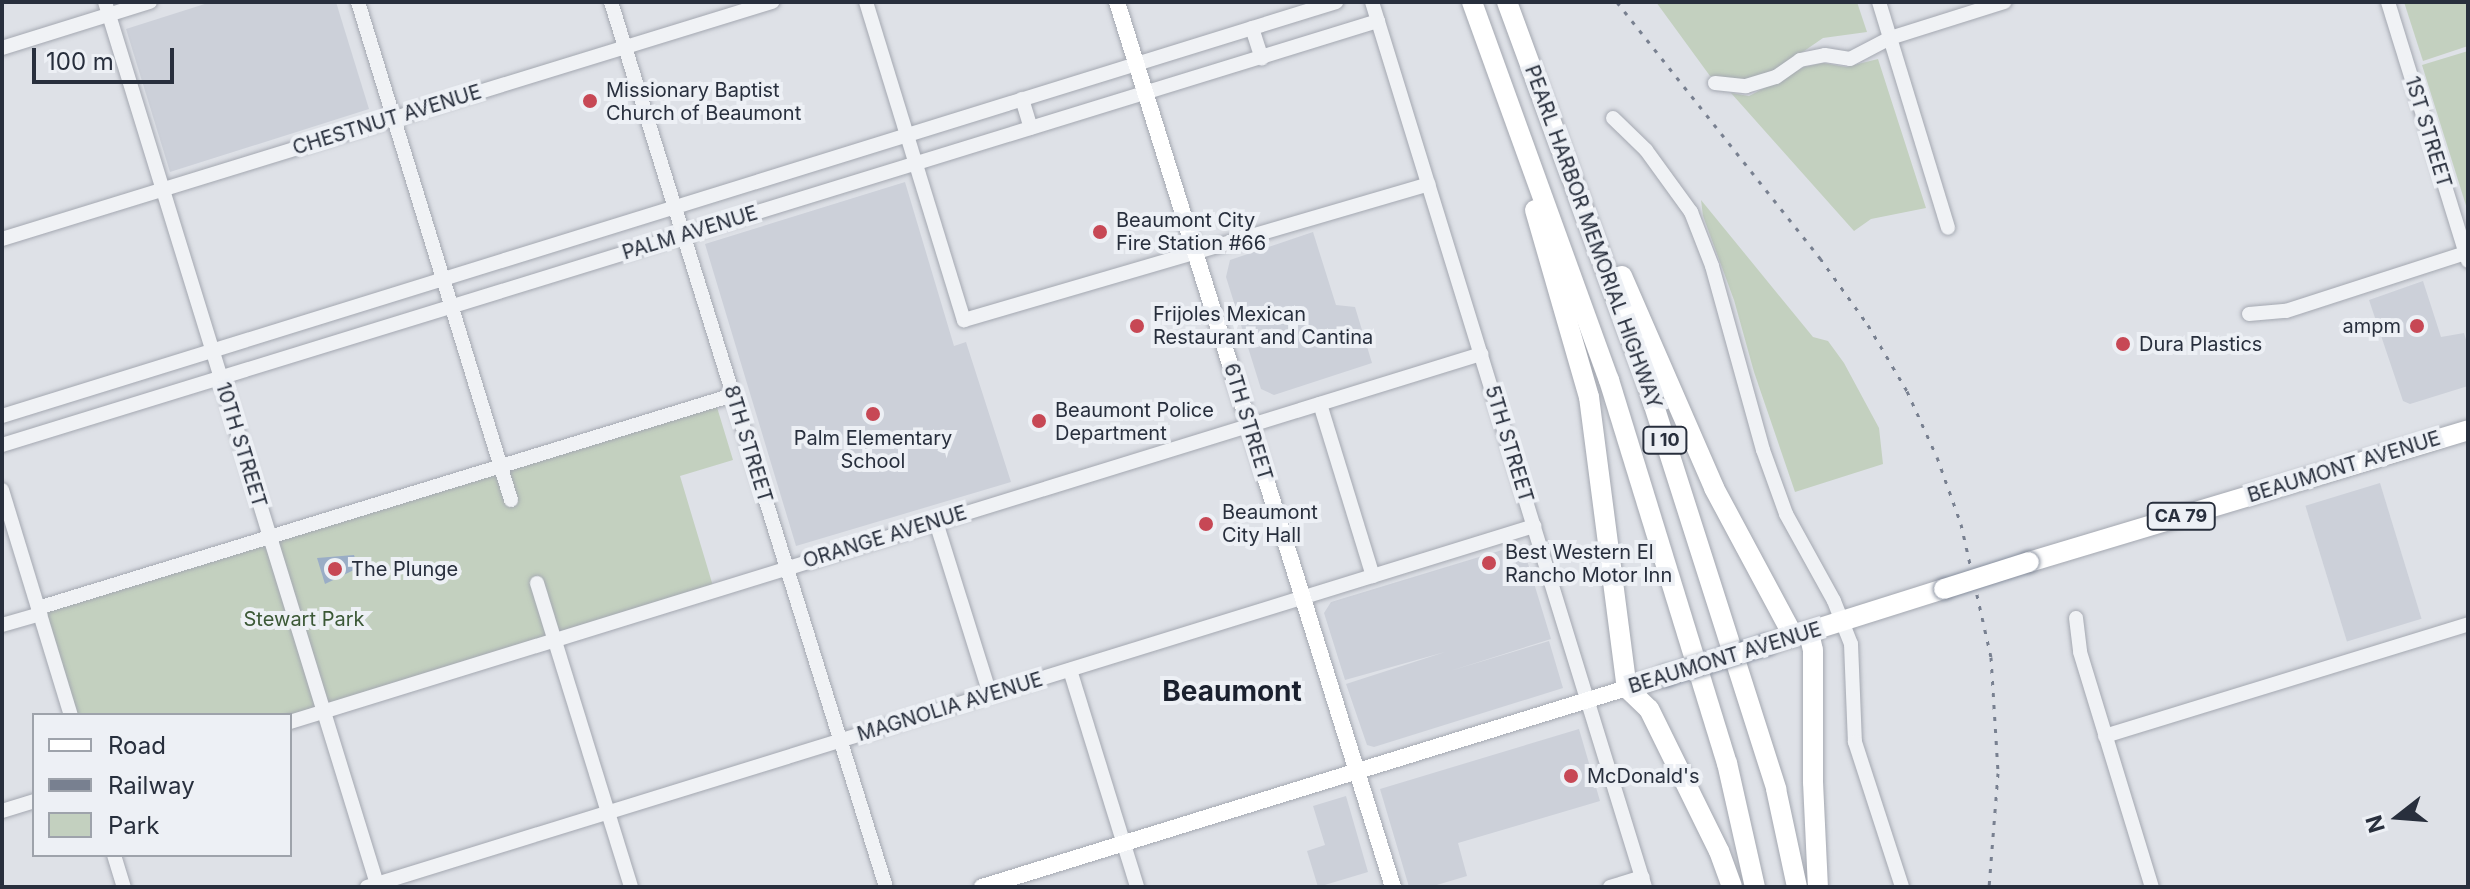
<!DOCTYPE html>
<html>
<head>
<meta charset="utf-8">
<style>
  body { margin:0 }
  #map { position:relative; width:2470px; height:889px; overflow:hidden; background:#dee1e7; font-family:Inter,sans-serif }
  div>[style] { position:absolute }
  [style*='--x'] { left:calc(var(--x)*1px); top:calc(var(--y)*1px); width:calc(var(--w)*1px); rotate:calc(var(--a)*1deg) }
  .built>* { inset:0; background:#ccd0d9; transform-origin:0 0 }
  .green>* { inset:0; background:#c3d0bf }
  .water>* { inset:0; background:#9aadc6 }
  .roads { filter:drop-shadow(0 0 2px #a4a8b1) drop-shadow(0 0 2px #a4a8b1) }
  .minor>* { height:14px; margin:-7px; padding:0 7px; transform-origin:7px; border-radius:7px; background:#f0f2f5 }
  .major>* { height:16px; margin:-8px; padding:0 8px; transform-origin:8px; border-radius:8px; background:#fff }
  .highway>* { height:20px; margin:-10px; padding:0 10px; transform-origin:10px; border-radius:10px; background:#fff }
  .rail>* { height:3px; margin-top:-1.5px; transform-origin:0; background:repeating-linear-gradient(90deg,#788090 0 4px,transparent 0 12px) }
  .bridges { filter:drop-shadow(0 0 2px #868e9d) drop-shadow(0 0 2px #868e9d) }
  .highway-bridge>* { height:20px; margin:-10px; padding:0 10px; transform-origin:10px; border-radius:10px; background:#fff }
  .dots>* { width:22px; height:22px; translate:-50% -50%; box-sizing:border-box; border:4px solid #edf0f5; border-radius:50% }
  span { translate:-50% -50%; white-space:nowrap; text-align:center; line-height:1.15; -webkit-text-stroke:8px #edf0f5; paint-order:stroke }
  .shield-label span { padding:2px 6px; background:#edf0f5; border:2px solid; border-radius:6px; -webkit-text-stroke-width:0 }
  .shield-label { font-size:18px; color:#282f3d; font-weight:700 }
  .poi-label { font-size:20px; color:#282f3d }
  .left { translate:0 -50%; text-align:left }
  .right { translate:-100% -50%; text-align:right }
  .street-label { font-size:20px; color:#282f3d }
  .park-label { font-size:20px; color:#3b5836 }
  .district-label { font-size:28px; color:#1a202e; font-weight:700 }
  .frame { position:absolute; inset:0; border:4px solid #282f3d; pointer-events:none }
  .legend { position:absolute; left:32px; top:713px; width:260px; height:144px; box-sizing:border-box; background:#edf0f5; border:2px solid #9ea3ab; margin:0; padding:10px 14px; list-style:none; font-size:24px; color:#282f3d }
  .legend li { display:flex; align-items:center; gap:16px; height:40px }
  .legend b { width:40px; border:2px solid #9ea3ab }
  .north { position:absolute; left:2358px; top:777px; width:80px; height:80px; -webkit-text-stroke:6px #edf0f5; paint-order:stroke; rotate:253deg; font-size:22px; font-weight:700; line-height:32px; text-align:center; color:#282f3d }
  .north::after { content:''; display:block; margin:auto; width:28px; height:36px; background:#282f3d; clip-path:polygon(50% 0,100% 100%,50% 72%,0 100%) }
  .scale { position:absolute; left:32px; top:48px; width:142px; height:36px; box-sizing:border-box; border:4px solid #282f3d; border-top:0; padding-left:10px; font-size:24px; line-height:28px; white-space:nowrap; color:#282f3d; -webkit-text-stroke:6px #edf0f5; paint-order:stroke }
</style>
</head>
<body>
<div id="map">
  <div class="built">
    <div style="clip-path:polygon(211px 2px,336px 2px,369px 109px,170px 172px,126px 29px)"></div>
    <div style="clip-path:polygon(905px 182px,954px 346px,966px 342px,1011px 482px,796px 546px,705px 244px)"></div>
    <div style="clip-path:polygon(1313px 232px,1336px 305px,1355px 307px,1372px 363px,1274px 395px,1261px 389px,1226px 277px,1230px 260px)"></div>
    <div style="clip-path:polygon(2423px 281px,2441px 337px,2464px 333px,2468px 346px,2468px 386px,2410px 404px,2403px 401px,2369px 300px)"></div>
    <div style="left:2380px;top:483px;width:142px;height:78px;rotate:73deg"></div>
    <div style="clip-path:polygon(1522px 544px,1551px 639px,1450px 671px,1549px 641px,1563px 688px,1374px 747px,1367px 745px,1346px 684px,1445px 652px,1345px 680px,1324px 613px,1331px 602px)"></div>
    <div style="clip-path:polygon(1579px 729px,1600px 801px,1458px 843px,1467px 876px,1430px 887px,1409px 887px,1380px 789px)"></div>
    <div style="clip-path:polygon(1346px 796px,1368px 872px,1318px 887px,1307px 851px,1325px 845px,1313px 806px)"></div>
  </div>
  <div class="green">
    <div style="clip-path:polygon(1656px 2px,1857px 2px,1867px 32px,1823px 38px,1775px 71px,1744px 80px,1710px 76px)"></div>
    <div style="clip-path:polygon(2404px 2px,2468px 2px,2468px 46px,2423px 61px)"></div>
    <div style="clip-path:polygon(2468px 51px,2468px 212px,2422px 65px)"></div>
    <div style="clip-path:polygon(1878px 59px,1926px 208px,1871px 219px,1854px 231px,1731px 93px,1749px 96px,1804px 67px,1823px 63px,1846px 67px)"></div>
    <div style="clip-path:polygon(1701px 200px,1813px 337px,1828px 341px,1844px 363px,1879px 428px,1883px 464px,1795px 492px,1754px 372px,1734px 300px,1703px 216px)"></div>
    <div style="clip-path:polygon(716px 404px,733px 460px,680px 476px,713px 586px,290px 715px,69px 715px,35px 606px)"></div>
  </div>
  <div class="water">
    <div style="clip-path:polygon(354px 555px,358px 568px,325px 584px,317px 558px)"></div>
  </div>
  <div class="roads">
    <div class="minor">
      <div style="--x:105;--y:2;--w:926;--a:72.86"></div>
      <div style="--x:358;--y:2;--w:521;--a:72.92"></div>
      <div style="--x:611;--y:2;--w:927;--a:72.74"></div>
      <div style="--x:866;--y:2;--w:333;--a:72.9"></div>
      <div style="--x:964;--y:320;--w:484;--a:-16.3"></div>
      <div style="--x:1372;--y:2;--w:926;--a:72.86"></div>
      <div style="--x:1879;--y:2;--w:236;--a:73"></div>
      <div style="--x:2388;--y:2;--w:271;--a:72.8"></div>
      <div style="--x:1252;--y:28;--w:32;--a:72"></div>
      <div style="--x:2;--y:48;--w:155;--a:-17.3"></div>
      <div style="--x:1715;--y:83;--w:31;--a:6"></div>
      <div style="--x:1746;--y:86;--w:31;--a:-17"></div>
      <div style="--x:1776;--y:77;--w:29;--a:-35"></div>
      <div style="--x:1800;--y:60;--w:25;--a:-11"></div>
      <div style="--x:1825;--y:55;--w:25;--a:9"></div>
      <div style="--x:1850;--y:59;--w:45;--a:-27.7"></div>
      <div style="--x:1890;--y:38;--w:120;--a:-17.5"></div>
      <div style="--x:1022;--y:99;--w:30;--a:73"></div>
      <div style="--x:1613;--y:118;--w:46;--a:44.1"></div>
      <div style="--x:1646;--y:150;--w:77;--a:54"></div>
      <div style="--x:1691;--y:212;--w:58;--a:68.7"></div>
      <div style="--x:1712;--y:266;--w:191;--a:74.5"></div>
      <div style="--x:1763;--y:450;--w:68;--a:70.2"></div>
      <div style="--x:1786;--y:514;--w:99;--a:61.1"></div>
      <div style="--x:1834;--y:601;--w:46;--a:68.4"></div>
      <div style="--x:1851;--y:644;--w:98;--a:87.7"></div>
      <div style="--x:1855;--y:742;--w:152;--a:72"></div>
      <div style="--x:2;--y:239;--w:806;--a:-17.11"></div>
      <div style="--x:2249;--y:314;--w:37;--a:-5"></div>
      <div style="--x:2286;--y:311;--w:189;--a:-17.9"></div>
      <div style="--x:1320;--y:404;--w:180;--a:72.9"></div>
      <div style="--x:2;--y:416;--w:1397;--a:-17.24"></div>
      <div style="--x:2;--y:445;--w:1440;--a:-17.13"></div>
      <div style="--x:2;--y:490;--w:235;--a:73"></div>
      <div style="--x:936;--y:522;--w:180;--a:72.6"></div>
      <div style="--x:537;--y:583;--w:318;--a:72.8"></div>
      <div style="--x:38;--y:608;--w:727;--a:-17.04"></div>
      <div style="--x:2076;--y:618;--w:34;--a:83"></div>
      <div style="--x:2080;--y:652;--w:246;--a:73"></div>
      <div style="--x:2;--y:625;--w:40;--a:-16"></div>
      <div style="--x:1070;--y:670;--w:227;--a:72.8"></div>
      <div style="--x:290;--y:722;--w:1247;--a:-17.17"></div>
      <div style="--x:2105;--y:736;--w:380;--a:-17.1"></div>
      <div style="--x:2;--y:811;--w:34;--a:-17"></div>
      <div style="--x:114;--y:855;--w:34;--a:73"></div>
      <div style="--x:367;--y:887;--w:1222;--a:-17.19"></div>
      <div style="--x:1610;--y:887;--w:34;--a:-17"></div>
    </div>
    <div class="major">
      <div style="--x:1117;--y:2;--w:927;--a:72.68"></div>
      <div style="--x:982;--y:887;--w:675;--a:-17.15"></div>
    </div>
    <div class="highway">
      <div style="--x:1472;--y:2;--w:402;--a:70.1"></div>
      <div style="--x:1609;--y:380;--w:401;--a:72.9"></div>
      <div style="--x:1727;--y:763;--w:127;--a:77.3"></div>
      <div style="--x:1507;--y:2;--w:390;--a:69.8"></div>
      <div style="--x:1642;--y:368;--w:442;--a:72.3"></div>
      <div style="--x:1776;--y:789;--w:100;--a:77.9"></div>
      <div style="--x:1535;--y:210;--w:195;--a:73.9"></div>
      <div style="--x:1589;--y:397;--w:293;--a:82.6"></div>
      <div style="--x:1627;--y:688;--w:30;--a:44"></div>
      <div style="--x:1649;--y:709;--w:158;--a:63.8"></div>
      <div style="--x:1719;--y:851;--w:38;--a:70"></div>
      <div style="--x:1622;--y:276;--w:231;--a:66.5"></div>
      <div style="--x:1714;--y:488;--w:169;--a:61.8"></div>
      <div style="--x:2029;--y:562;--w:458;--a:-16.7"></div>
      <div style="--x:1809;--y:633;--w:17;--a:77"></div>
      <div style="--x:1813;--y:650;--w:132;--a:90"></div>
      <div style="--x:1813;--y:782;--w:105;--a:87.3"></div>
      <div style="--x:1766;--y:645;--w:187;--a:-17.5"></div>
      <div style="--x:1627;--y:688;--w:41;--a:-17.1"></div>
    </div>
  </div>
  <div class="rail">
    <div style="--x:1617;--y:2;--w:327;--a:51.6"></div>
    <div style="--x:1820;--y:258;--w:82;--a:54.4"></div>
    <div style="--x:1868;--y:325;--w:77;--a:59.4"></div>
    <div style="--x:1907;--y:391;--w:72;--a:65.6"></div>
    <div style="--x:1937;--y:457;--w:71;--a:70.3"></div>
    <div style="--x:1961;--y:524;--w:136;--a:77.3"></div>
    <div style="--x:1991;--y:657;--w:116;--a:86.5"></div>
    <div style="--x:1998;--y:773;--w:114;--a:94.5"></div>
  </div>
  <div class="bridges">
    <div class="highway-bridge">
      <div style="--x:1944;--y:589;--w:89;--a:-17.6"></div>
      <div style="--x:1666;--y:676;--w:105;--a:-17.2"></div>
    </div>
  </div>
  <div class="dots">
    <div style="left:590px;top:101px;background:#c74855"></div>
    <div style="left:1100px;top:232px;background:#c74855"></div>
    <div style="left:1137px;top:326px;background:#c74855"></div>
    <div style="left:2417px;top:326px;background:#c74855"></div>
    <div style="left:2123px;top:344px;background:#c74855"></div>
    <div style="left:873px;top:414px;background:#c74855"></div>
    <div style="left:1039px;top:421px;background:#c74855"></div>
    <div style="left:1206px;top:524px;background:#c74855"></div>
    <div style="left:1489px;top:563px;background:#c74855"></div>
    <div style="left:335px;top:569px;background:#c74855"></div>
    <div style="left:1571px;top:776px;background:#c74855"></div>
  </div>
  <div class="shield-label">
    <span style="left:1665px;top:440px">I 10</span>
    <span style="left:2181px;top:516px">CA 79</span>
  </div>
  <div class="poi-label">
    <span class="left" style="left:606px;top:102px">Missionary Baptist<br>Church of Beaumont</span>
    <span class="left" style="left:1116px;top:232px">Beaumont City<br>Fire Station #66</span>
    <span class="left" style="left:1153px;top:326px">Frijoles Mexican<br>Restaurant and Cantina</span>
    <span class="right" style="left:2401px;top:326px">ampm</span>
    <span class="left" style="left:2139px;top:344px">Dura Plastics</span>
    <span class="left" style="left:1055px;top:422px">Beaumont Police<br>Department</span>
    <span style="left:873px;top:450px">Palm Elementary<br>School</span>
    <span class="left" style="left:1222px;top:524px">Beaumont<br>City Hall</span>
    <span class="left" style="left:1505px;top:564px">Best Western El<br>Rancho Motor Inn</span>
    <span class="left" style="left:351px;top:569px">The Plunge</span>
    <span class="left" style="left:1587px;top:776px">McDonald's</span>
  </div>
  <div class="street-label">
    <span style="left:387px;top:120px;rotate:-17deg">CHESTNUT AVENUE</span>
    <span style="left:2428px;top:132px;rotate:73deg">1ST STREET</span>
    <span style="left:690px;top:233px;rotate:-17deg">PALM AVENUE</span>
    <span style="left:1593px;top:237px;rotate:70deg">PEARL HARBOR MEMORIAL HIGHWAY</span>
    <span style="left:1248px;top:422px;rotate:73deg">6TH STREET</span>
    <span style="left:748px;top:444px;rotate:73deg">8TH STREET</span>
    <span style="left:1509px;top:444px;rotate:73deg">5TH STREET</span>
    <span style="left:241px;top:445px;rotate:73deg">10TH STREET</span>
    <span style="left:2344px;top:467px;rotate:-17deg">BEAUMONT AVENUE</span>
    <span style="left:885px;top:537px;rotate:-17deg">ORANGE AVENUE</span>
    <span style="left:1725px;top:658px;rotate:-17deg">BEAUMONT AVENUE</span>
    <span style="left:950px;top:707px;rotate:-17deg">MAGNOLIA AVENUE</span>
  </div>
  <div class="park-label">
    <span style="left:304px;top:619px">Stewart Park</span>
  </div>
  <div class="district-label">
    <span style="left:1232px;top:691px">Beaumont</span>
  </div>
  <div class="frame"></div>
  <ul class="legend">
  <li><b style="height:10px;background:#fff"></b>Road</li>
  <li><b style="height:10px;background:#788090"></b>Railway</li>
  <li><b style="height:22px;background:#c3d0bf"></b>Park</li>
  </ul>
  <div class="north">N</div>
  <div class="scale">100 m</div>
</div>
</body>
</html>
